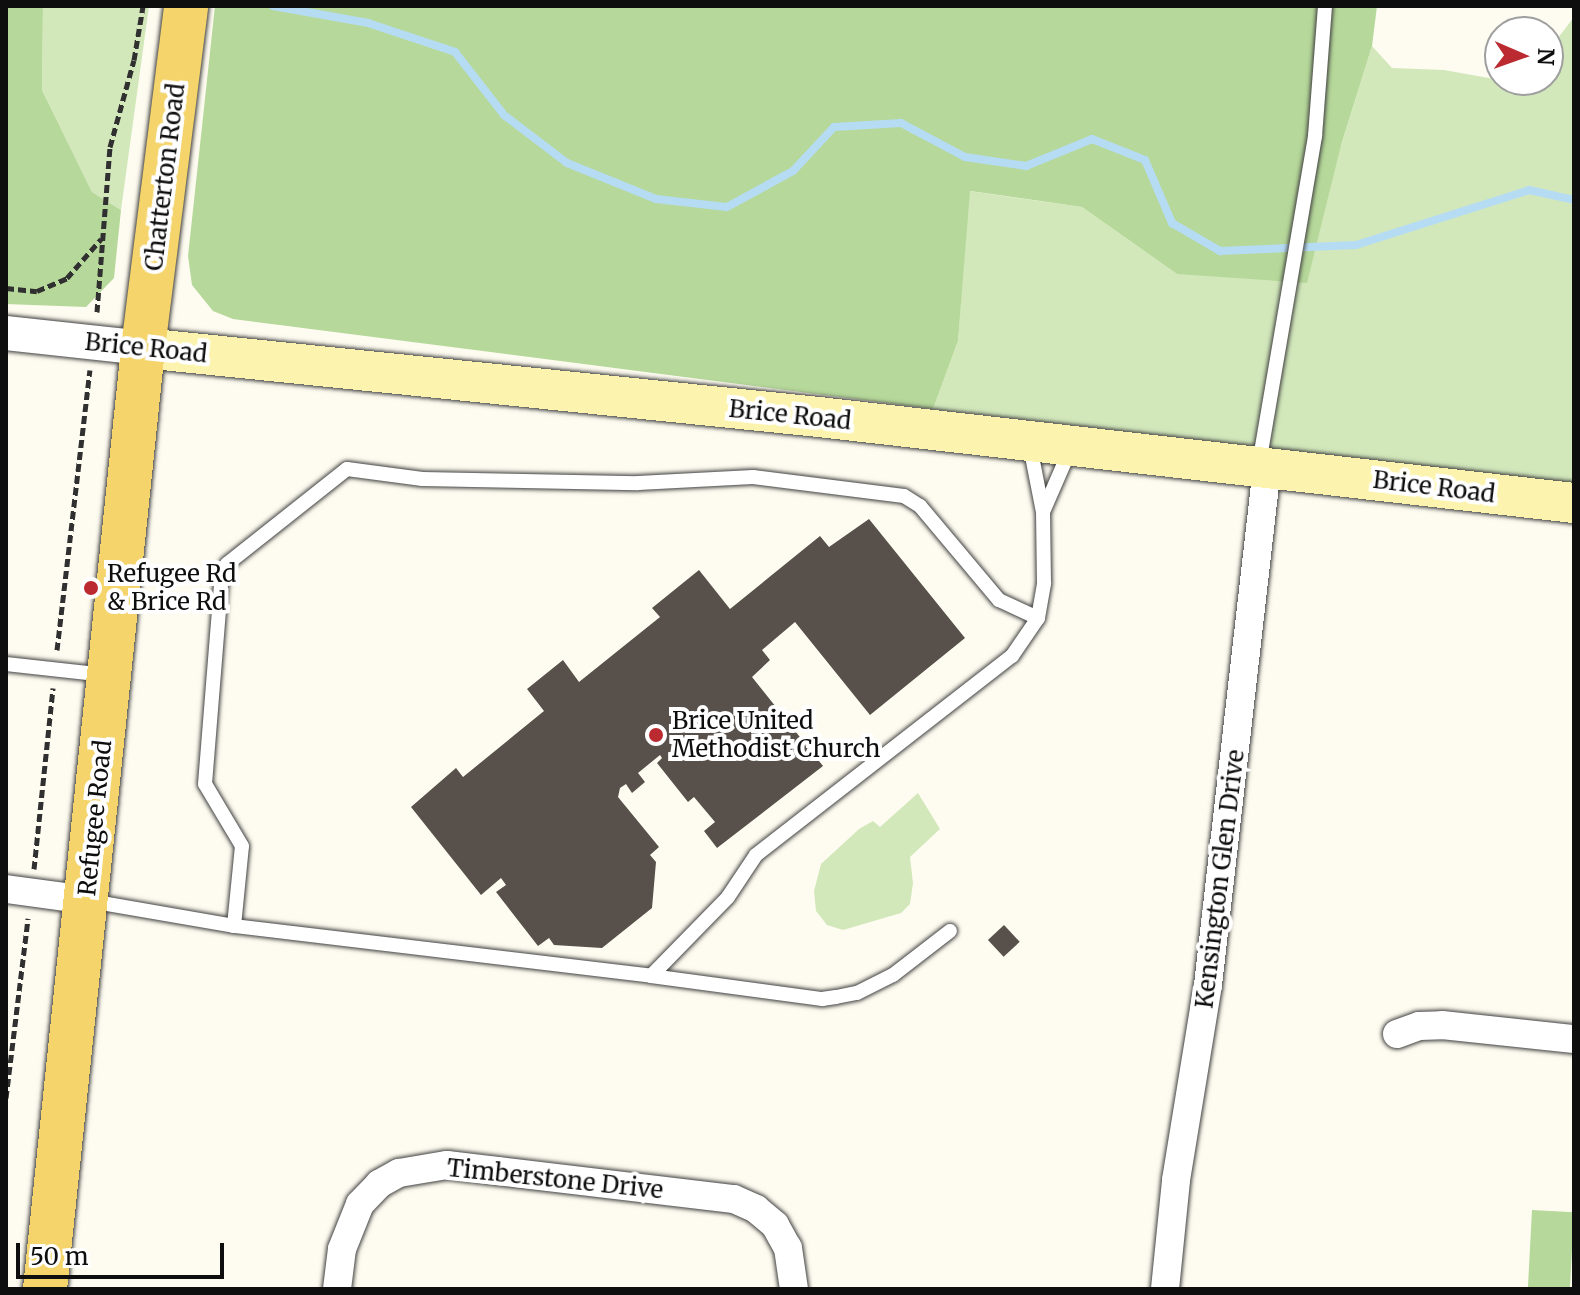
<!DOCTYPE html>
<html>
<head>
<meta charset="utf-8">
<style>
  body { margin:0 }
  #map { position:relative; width:1580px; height:1295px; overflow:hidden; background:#fefcf0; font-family:Merriweather,serif }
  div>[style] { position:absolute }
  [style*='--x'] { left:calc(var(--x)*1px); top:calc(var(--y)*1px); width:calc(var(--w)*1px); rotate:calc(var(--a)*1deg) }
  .green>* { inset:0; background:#d2e8bb }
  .forest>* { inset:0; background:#b6d89a; transform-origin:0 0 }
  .stream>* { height:8px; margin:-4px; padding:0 4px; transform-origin:4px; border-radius:4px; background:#b6dcf4 }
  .building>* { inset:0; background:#57504b; transform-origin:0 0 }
  .path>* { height:5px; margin-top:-2.5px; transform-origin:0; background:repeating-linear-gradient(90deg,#303030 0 8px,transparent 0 12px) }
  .roads { filter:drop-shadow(0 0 2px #414141) drop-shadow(0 0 2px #414141) }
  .service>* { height:14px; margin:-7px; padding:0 7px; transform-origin:7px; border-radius:7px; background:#fff }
  .minor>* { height:28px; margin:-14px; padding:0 14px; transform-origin:14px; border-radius:14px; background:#fff }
  .tertiary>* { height:34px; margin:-17px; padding:0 17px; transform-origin:17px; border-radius:17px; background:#fff }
  .secondary>* { height:40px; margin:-20px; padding:0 20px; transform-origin:20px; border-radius:20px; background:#fcf4ae }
  .primary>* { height:44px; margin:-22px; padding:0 22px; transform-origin:22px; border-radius:22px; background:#f4d46b }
  .dots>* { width:22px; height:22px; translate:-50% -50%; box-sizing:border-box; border:4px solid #fff; border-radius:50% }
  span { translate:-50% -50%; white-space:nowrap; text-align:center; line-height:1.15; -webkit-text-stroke:8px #fff; paint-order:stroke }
  .street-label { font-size:24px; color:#0e0e0e }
  .poi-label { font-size:24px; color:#0e0e0e }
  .left { translate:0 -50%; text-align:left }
  .frame { position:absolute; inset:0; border:8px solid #0e0e0e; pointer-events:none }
  .north { position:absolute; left:1484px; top:16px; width:80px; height:80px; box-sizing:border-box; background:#fff; border:2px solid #9f9f9f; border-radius:50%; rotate:92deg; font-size:22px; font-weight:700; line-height:32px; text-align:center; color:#0e0e0e }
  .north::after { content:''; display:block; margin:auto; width:28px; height:36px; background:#ba2a30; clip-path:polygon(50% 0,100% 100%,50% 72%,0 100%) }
  .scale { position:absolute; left:16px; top:1243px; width:208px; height:36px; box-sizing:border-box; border:4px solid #0e0e0e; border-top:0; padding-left:10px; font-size:24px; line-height:28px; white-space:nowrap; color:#0e0e0e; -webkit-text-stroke:6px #fff; paint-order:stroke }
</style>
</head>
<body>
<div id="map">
  <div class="green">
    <div style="clip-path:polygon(43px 6px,149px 6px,121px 210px,92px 192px,42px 90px)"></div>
    <div style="clip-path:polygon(1574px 17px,1574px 483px,933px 409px,958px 341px,969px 191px,1082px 207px,1177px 274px,1341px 145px,1372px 46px,1392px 68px,1444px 70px,1500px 80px,1548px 80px,1548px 51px)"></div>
    <div style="clip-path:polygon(918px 793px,940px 829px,910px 857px,913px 883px,910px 904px,901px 913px,843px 930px,827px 925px,816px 911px,814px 891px,821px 864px,859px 829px,873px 821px,880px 827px)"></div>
  </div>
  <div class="forest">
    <div style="clip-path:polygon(6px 6px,43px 6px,42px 90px,92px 192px,121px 210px,114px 278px,86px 307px,6px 304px)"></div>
    <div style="clip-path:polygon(215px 6px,1377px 6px,1372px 46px,1341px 145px,1307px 283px,1177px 274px,1082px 207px,970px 191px,958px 341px,933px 409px,233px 319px,213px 311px,192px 285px,188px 256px)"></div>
    <div style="left:1532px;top:1210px;width:42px;height:79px;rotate:3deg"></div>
  </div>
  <div class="stream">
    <div style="--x:273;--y:6;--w:97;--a:10.1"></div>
    <div style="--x:368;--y:23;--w:92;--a:18.4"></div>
    <div style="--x:455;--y:52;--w:80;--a:52.1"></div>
    <div style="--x:504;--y:115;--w:79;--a:37.3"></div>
    <div style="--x:567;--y:163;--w:96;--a:22"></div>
    <div style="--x:656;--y:199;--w:71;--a:6.4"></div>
    <div style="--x:727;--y:207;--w:75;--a:-28.6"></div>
    <div style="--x:793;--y:171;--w:60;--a:-47"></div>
    <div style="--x:834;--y:127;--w:67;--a:-3.4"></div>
    <div style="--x:901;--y:123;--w:72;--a:28"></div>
    <div style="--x:965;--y:157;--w:62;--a:8.4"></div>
    <div style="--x:1026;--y:166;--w:71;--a:-22.2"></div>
    <div style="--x:1092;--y:139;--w:57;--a:21.6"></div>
    <div style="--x:1145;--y:160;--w:69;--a:66.8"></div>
    <div style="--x:1172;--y:223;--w:56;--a:30.3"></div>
    <div style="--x:1220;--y:251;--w:136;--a:-2.5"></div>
    <div style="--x:1356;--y:245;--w:182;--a:-17.6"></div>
    <div style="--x:1529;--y:190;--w:46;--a:12.5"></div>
  </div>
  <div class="building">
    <div style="clip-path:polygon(869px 519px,965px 638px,870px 715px,795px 622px,762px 650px,770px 660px,752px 677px,823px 766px,717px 848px,704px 831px,715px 822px,694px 797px,688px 802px,657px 763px,662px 758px,660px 755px,638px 773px,645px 782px,632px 793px,626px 784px,620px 788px,618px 797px,659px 847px,650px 855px,656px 862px,652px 908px,602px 948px,554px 945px,549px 938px,538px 946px,496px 892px,506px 885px,501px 878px,481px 895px,411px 807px,456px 768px,463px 777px,544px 711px,527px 689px,563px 660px,579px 682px,660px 617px,652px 608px,699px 570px,730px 609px,820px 536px,829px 547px)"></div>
    <div style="left:1004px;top:925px;width:23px;height:22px;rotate:47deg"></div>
  </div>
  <div class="path">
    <div style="--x:6;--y:288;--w:31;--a:6"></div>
    <div style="--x:37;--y:291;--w:33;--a:-23"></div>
    <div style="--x:67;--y:278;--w:52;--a:-48.9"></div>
    <div style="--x:97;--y:312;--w:166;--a:-85.5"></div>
    <div style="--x:110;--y:147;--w:90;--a:-74.6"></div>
    <div style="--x:134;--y:60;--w:55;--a:-80.5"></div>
    <div style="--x:57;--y:650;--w:282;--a:-83.3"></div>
    <div style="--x:34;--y:869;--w:182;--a:-84"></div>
    <div style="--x:6;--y:1098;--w:181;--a:-83"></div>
  </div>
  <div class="roads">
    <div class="service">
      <div style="--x:1030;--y:446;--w:67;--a:78.9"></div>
      <div style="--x:1043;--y:512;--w:68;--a:-66.5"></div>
      <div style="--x:1259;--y:464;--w:333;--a:-80.3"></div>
      <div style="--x:1315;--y:136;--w:130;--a:-85.6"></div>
      <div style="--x:6;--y:664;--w:100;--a:6.3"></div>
      <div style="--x:90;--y:901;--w:146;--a:9.8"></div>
      <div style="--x:234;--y:926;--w:420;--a:6.8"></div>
      <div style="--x:651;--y:976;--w:110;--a:-45.7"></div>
      <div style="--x:728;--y:897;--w:50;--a:-56.3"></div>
      <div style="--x:756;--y:855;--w:324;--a:-37.9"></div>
      <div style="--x:1012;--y:656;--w:46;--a:-55.6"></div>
      <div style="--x:1038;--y:618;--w:36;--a:-80"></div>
      <div style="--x:1044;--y:583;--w:71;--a:-90.8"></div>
      <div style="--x:234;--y:926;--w:80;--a:-84.3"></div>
      <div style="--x:242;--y:846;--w:72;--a:-120.8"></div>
      <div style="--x:205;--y:784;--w:201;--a:-85.4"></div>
      <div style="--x:221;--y:584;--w:21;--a:-73"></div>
      <div style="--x:227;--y:564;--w:153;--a:-38.4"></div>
      <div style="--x:347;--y:469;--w:76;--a:7.6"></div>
      <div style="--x:422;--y:479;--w:216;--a:1.1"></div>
      <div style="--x:638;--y:483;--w:115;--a:-3"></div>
      <div style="--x:753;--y:477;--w:152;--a:7.2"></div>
      <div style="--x:904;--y:496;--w:19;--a:32"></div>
      <div style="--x:920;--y:506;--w:123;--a:50"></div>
      <div style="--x:999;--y:600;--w:43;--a:24.8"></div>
      <div style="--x:651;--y:976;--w:173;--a:7.7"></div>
      <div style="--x:822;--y:999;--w:14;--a:-8"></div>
      <div style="--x:836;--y:997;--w:21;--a:-11"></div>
      <div style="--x:857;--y:993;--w:40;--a:-26.6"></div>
      <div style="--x:893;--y:975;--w:72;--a:-37.7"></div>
    </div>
    <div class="minor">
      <div style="--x:6;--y:889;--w:81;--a:7.8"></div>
      <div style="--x:1397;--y:1034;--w:23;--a:-20"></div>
      <div style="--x:1419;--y:1026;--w:23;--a:-2"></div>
      <div style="--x:1442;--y:1025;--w:133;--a:6.1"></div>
      <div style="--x:337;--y:1289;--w:40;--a:-82.9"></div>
      <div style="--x:342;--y:1249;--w:48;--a:-68.2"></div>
      <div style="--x:360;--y:1204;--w:28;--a:-46"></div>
      <div style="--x:379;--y:1184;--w:23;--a:-29"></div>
      <div style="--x:399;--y:1173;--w:49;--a:-9.5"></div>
      <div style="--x:447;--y:1165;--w:289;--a:6.8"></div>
      <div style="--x:734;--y:1199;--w:24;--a:24"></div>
      <div style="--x:756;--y:1209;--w:25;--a:40"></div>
      <div style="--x:775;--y:1225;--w:26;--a:61"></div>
      <div style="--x:788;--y:1248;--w:41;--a:81.7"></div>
      <div style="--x:1165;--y:1289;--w:110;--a:-84.2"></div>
      <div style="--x:1176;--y:1180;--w:198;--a:-80.7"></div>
      <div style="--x:1208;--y:985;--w:521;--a:-83.5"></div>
    </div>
    <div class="tertiary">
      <div style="--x:6;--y:333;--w:138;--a:6.2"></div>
    </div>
    <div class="secondary">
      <div style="--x:143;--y:348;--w:680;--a:5.83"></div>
      <div style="--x:819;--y:417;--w:760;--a:6.5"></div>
    </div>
    <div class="primary">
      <div style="--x:45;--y:1289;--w:946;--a:-84.05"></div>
      <div style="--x:143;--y:348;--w:345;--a:-82.8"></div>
    </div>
  </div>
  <div class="dots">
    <div style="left:91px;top:588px;background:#ba2a30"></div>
    <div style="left:656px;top:735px;background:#ba2a30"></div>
  </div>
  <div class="street-label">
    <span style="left:165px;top:177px;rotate:-83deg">Chatterton Road</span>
    <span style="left:146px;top:348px;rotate:6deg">Brice Road</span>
    <span style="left:790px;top:415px;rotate:6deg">Brice Road</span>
    <span style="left:1434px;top:487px;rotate:7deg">Brice Road</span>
    <span style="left:95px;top:818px;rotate:-84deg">Refugee Road</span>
    <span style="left:1220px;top:879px;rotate:-83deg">Kensington Glen Drive</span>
    <span style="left:555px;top:1179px;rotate:6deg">Timberstone Drive</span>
  </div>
  <div class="poi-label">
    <span class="left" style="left:107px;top:588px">Refugee Rd<br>&amp; Brice Rd</span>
    <span class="left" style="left:672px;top:735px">Brice United<br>Methodist Church</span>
  </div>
  <div class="frame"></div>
  <div class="north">N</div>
  <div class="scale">50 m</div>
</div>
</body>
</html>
